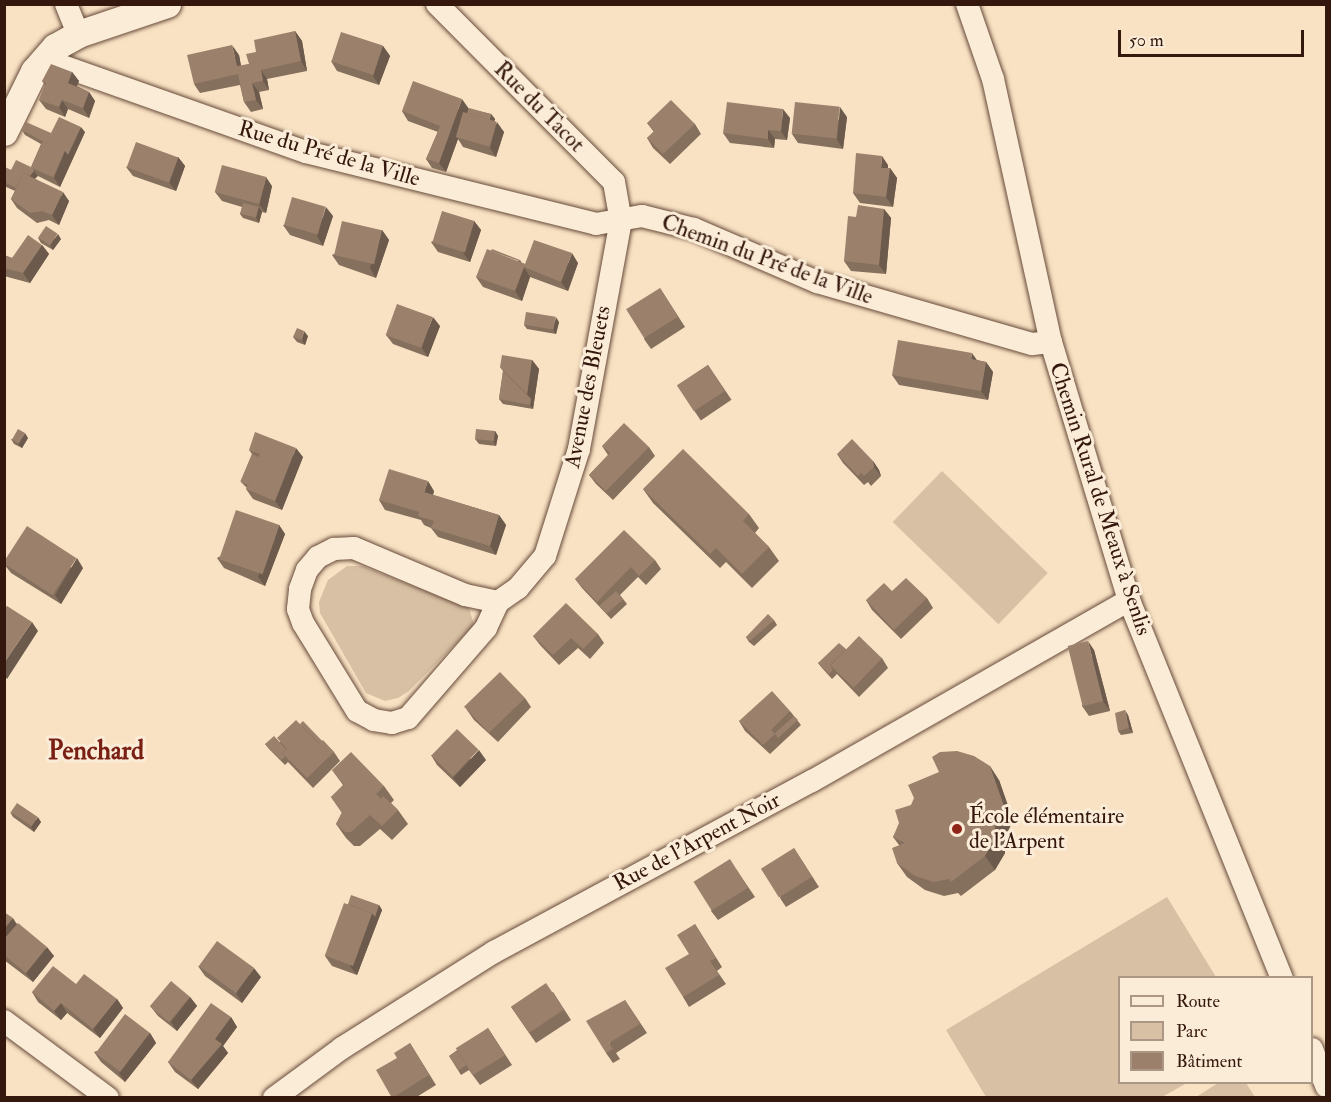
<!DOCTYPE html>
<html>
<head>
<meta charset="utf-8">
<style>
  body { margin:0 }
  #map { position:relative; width:1331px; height:1102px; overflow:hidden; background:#f9e2c3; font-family:"IM FELL Double Pica",serif }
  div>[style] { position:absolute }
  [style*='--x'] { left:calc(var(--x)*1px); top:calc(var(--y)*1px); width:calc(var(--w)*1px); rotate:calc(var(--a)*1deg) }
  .green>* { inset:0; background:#d8c0a4; transform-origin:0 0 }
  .roads { filter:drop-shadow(0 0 2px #664a3a) drop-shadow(0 0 2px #664a3a) }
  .minor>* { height:22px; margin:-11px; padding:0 11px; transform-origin:11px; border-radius:11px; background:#fbecd8 }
  .tertiary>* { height:27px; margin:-13.5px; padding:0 13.5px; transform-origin:13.5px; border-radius:13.5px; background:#fbecd8 }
  .wall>* { inset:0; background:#856f5d; transform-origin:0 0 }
  .shaded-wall>* { inset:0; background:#6c5a4c; transform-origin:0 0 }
  .building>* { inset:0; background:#9b816c; transform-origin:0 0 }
  .dots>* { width:16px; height:16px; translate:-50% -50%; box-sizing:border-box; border:3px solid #fbecd8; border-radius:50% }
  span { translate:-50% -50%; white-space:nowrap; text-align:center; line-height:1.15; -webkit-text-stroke:6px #fbecd8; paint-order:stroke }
  .street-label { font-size:22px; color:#35180d }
  .poi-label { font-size:22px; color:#35180d }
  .left { translate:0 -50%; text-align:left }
  .quarter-label { font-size:26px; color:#7a1f14; font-weight:700 }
  .frame { position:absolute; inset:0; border:6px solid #35180d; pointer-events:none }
  .legend { position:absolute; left:1118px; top:976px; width:195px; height:108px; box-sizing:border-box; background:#fbecd8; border:2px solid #ac9787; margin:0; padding:8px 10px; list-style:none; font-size:18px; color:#35180d }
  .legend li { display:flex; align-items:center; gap:12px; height:30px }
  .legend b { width:30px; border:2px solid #ac9787 }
  .scale { position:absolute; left:1118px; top:30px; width:186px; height:27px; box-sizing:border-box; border:3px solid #35180d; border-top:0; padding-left:8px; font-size:18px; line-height:21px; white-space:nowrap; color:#35180d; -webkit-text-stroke:4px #fbecd8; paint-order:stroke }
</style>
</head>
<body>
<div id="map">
  <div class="green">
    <div style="left:942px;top:471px;width:147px;height:71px;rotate:44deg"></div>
    <div style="clip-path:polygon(347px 566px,362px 566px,469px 608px,474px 625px,409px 691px,398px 698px,385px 701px,366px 693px,320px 613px,319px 602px,328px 580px)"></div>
    <div style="clip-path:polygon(1167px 897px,1216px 977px,1120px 978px,1120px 1082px,1187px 1083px,1162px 1097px,986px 1097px,946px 1030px)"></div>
    <div style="clip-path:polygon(1218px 1083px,1246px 1083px,1255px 1097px,1196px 1097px)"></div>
  </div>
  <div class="roads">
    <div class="minor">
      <div style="--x:66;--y:4;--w:32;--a:68"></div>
      <div style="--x:437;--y:4;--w:251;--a:45.2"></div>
      <div style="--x:614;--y:182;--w:39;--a:80"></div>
      <div style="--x:621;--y:220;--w:233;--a:100.4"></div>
      <div style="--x:579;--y:449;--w:112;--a:107.6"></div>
      <div style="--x:545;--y:556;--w:42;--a:130.2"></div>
      <div style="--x:518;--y:588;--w:24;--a:145"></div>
      <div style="--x:498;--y:602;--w:29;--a:115"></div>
      <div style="--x:486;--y:628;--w:119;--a:130.9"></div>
      <div style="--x:408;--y:718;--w:17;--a:163"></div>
      <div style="--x:392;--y:723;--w:18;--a:-171"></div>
      <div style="--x:374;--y:720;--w:19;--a:-152"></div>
      <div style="--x:357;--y:711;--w:103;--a:-121.5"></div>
      <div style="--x:303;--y:623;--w:15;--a:-110"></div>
      <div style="--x:298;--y:609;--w:20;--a:-84"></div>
      <div style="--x:300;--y:589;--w:20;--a:-70"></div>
      <div style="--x:307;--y:570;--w:17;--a:-50"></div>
      <div style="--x:318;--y:557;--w:18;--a:-27"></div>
      <div style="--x:334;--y:549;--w:20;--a:-3"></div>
      <div style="--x:354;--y:548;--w:121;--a:22.9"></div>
      <div style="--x:465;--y:595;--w:34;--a:12"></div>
      <div style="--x:967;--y:4;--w:79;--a:70.9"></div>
      <div style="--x:993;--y:79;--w:269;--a:77.6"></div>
      <div style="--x:1051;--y:342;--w:270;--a:73.2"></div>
      <div style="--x:1129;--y:600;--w:408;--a:68"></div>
      <div style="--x:43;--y:59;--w:279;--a:19.5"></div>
      <div style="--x:306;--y:152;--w:299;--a:13.9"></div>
      <div style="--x:596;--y:224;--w:47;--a:-9.9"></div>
      <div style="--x:642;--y:216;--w:54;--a:14"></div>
      <div style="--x:694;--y:229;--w:134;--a:23.3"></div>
      <div style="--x:817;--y:282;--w:224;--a:16.1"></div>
      <div style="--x:1032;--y:344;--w:19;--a:-6"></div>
      <div style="--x:4;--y:1021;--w:129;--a:36.5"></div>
      <div style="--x:1312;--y:1049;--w:40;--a:69"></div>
      <div style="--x:274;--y:1098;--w:84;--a:-36.3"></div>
      <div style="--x:342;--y:1048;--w:180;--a:-32.3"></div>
      <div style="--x:494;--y:952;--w:361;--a:-28.3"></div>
      <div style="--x:812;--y:781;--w:365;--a:-29.7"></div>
    </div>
    <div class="tertiary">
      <div style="--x:4;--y:132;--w:68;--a:-63.8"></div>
      <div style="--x:34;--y:71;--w:32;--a:-49"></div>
      <div style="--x:55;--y:47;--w:26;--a:-29"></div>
      <div style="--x:78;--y:34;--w:94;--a:-18.6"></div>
    </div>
  </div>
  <div class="wall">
    <div style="clip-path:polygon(295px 31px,302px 41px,307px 71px,267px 79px,269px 90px,259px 92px,263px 109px,251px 112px,244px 102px,240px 85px,200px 93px,194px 84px,239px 55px,241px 66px,249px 64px,256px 52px)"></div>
    <div style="clip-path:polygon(383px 46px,390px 56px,379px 85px,337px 71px,331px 61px)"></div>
    <div style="clip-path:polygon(72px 72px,79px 81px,77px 86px,89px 92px,95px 101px,89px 118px,68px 109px,65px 117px,46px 109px,39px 100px,45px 85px,42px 81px)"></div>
    <div style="clip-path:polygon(469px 109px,491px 114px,495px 119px,494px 121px,504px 132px,496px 157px,463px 147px,458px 139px,446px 172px,432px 168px,426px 159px,438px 132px,408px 121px,402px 111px)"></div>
    <div style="clip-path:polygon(847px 117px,843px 149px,798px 143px,792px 134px)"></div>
    <div style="clip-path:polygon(790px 118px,787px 140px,775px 139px,774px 148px,730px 143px,723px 133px)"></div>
    <div style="clip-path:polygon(647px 123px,695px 124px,701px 134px,670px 164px,653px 148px,647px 138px,654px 132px)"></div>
    <div style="clip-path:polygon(22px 130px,51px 133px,85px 132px,60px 187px,38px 176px,35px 179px,69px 201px,59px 225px,49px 220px,37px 223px,17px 208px,11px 199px,15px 191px,4px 186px,4px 168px,11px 170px,33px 168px,31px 167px,41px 144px,25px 135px)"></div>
    <div style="clip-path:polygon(178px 157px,185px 166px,176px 191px,133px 176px,126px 167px)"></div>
    <div style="clip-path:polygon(888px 165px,888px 168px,890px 168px,897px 178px,893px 207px,860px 203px,853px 193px)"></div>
    <div style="clip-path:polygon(272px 186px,266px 213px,262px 212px,259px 223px,243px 218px,240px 214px,242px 207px,222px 201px,215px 192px)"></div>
    <div style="clip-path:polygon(884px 209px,891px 218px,886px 274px,851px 271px,844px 261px,856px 217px)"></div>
    <div style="clip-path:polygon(333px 216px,323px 246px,290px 235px,283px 225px)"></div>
    <div style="clip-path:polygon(474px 221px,481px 230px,470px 262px,438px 252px,431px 242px)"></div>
    <div style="clip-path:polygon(382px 230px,389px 240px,376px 278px,339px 265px,332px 255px)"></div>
    <div style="clip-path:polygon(38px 238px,61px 239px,53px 250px,41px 243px)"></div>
    <div style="clip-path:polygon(42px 245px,49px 254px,30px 283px,4px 276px,4px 255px,12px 258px)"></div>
    <div style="clip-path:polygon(520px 260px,522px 263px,525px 264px,578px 263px,568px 291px,530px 277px,522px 301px,483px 287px,476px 277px)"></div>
    <div style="clip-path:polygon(660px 288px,685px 327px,651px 349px,644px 339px)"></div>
    <div style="clip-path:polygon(559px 322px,556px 334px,527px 329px,524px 325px)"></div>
    <div style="clip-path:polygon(440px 326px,428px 357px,393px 344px,386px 335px)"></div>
    <div style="clip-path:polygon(308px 336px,305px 345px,297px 342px,293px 337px)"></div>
    <div style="clip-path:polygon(532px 360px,539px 369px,533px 409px,503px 404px,499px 399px,503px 371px,500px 367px)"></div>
    <div style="clip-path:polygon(977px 360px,986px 362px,993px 372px,988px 400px,899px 385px,892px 375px)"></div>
    <div style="left:708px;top:365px;width:42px;height:37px;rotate:56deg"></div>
    <div style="clip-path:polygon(495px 431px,498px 436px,496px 446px,479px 444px,475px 439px)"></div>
    <div style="clip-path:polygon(28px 438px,22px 448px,14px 444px,11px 439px)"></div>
    <div style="clip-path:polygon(602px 446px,649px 447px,655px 456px,613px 500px,596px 484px,589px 475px,608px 455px)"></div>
    <div style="clip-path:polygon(249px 450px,303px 457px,282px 510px,253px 499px,246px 489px,247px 488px,241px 482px,252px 454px)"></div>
    <div style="clip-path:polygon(837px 454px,873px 461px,879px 470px,881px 476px,871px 486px,868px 482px,864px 485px,843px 463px)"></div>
    <div style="clip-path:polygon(643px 489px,749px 514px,759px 528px,755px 533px,769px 547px,779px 561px,752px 588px,726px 562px,720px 568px,653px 503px)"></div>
    <div style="clip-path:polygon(434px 491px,433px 495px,499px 515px,506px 525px,496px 555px,438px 537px,431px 528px,424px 525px,421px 520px,385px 510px,379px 500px)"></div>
    <div style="clip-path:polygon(279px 525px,285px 534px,265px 586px,224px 568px,217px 558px)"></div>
    <div style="clip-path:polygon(655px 560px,661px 569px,646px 585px,638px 577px,620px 595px,627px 604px,611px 619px,582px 588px,575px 579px)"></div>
    <div style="clip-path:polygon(4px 564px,83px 568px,61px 604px,11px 573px)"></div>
    <div style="clip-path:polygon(927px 598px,933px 608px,901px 639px,872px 610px,866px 600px)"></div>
    <div style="clip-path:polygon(774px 620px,777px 625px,754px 646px,749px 642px,746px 637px)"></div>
    <div style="clip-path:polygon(598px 634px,604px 643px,590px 659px,578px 648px,559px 665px,540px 645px,533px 636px)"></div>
    <div style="clip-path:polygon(846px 649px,882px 658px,888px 668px,859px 697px,837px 674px,832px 679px,822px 668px,818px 663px)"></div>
    <div style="clip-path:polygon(1094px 650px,1110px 711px,1089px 716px,1082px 706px)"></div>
    <div style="clip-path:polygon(525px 698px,531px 707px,498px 742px,474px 720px,467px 710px)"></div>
    <div style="clip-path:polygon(790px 711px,801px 725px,770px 754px,745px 731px,739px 721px)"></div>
    <div style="clip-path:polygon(1128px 715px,1133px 733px,1121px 735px,1118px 731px)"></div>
    <div style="clip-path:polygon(300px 724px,322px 741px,334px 752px,340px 761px,313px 788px,288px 762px,285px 765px,269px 749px,265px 744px,280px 742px)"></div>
    <div style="clip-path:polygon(431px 755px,486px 760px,460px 787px,437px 765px)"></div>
    <div style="clip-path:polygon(332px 770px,384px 786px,394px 800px,391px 803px,398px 810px,408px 824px,392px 840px,380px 829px,360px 846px,354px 846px,346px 838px,336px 824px,342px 813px,331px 797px,343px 785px)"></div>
    <div style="clip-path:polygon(999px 780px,1013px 820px,1005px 838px,1005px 853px,995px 870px,961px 896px,958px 893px,944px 896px,925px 890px,907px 877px,897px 863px,899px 845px,893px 837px,911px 805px)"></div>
    <div style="clip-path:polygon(10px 812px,41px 822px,34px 832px,13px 817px)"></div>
    <div style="clip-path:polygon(794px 848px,819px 887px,786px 907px,780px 898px)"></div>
    <div style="clip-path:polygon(736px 869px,755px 897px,718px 920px,711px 911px)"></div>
    <div style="clip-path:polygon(348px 904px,379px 905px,382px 910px,357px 975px,332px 966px,325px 956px)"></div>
    <div style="clip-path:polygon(4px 912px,17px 924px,54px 956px,33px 982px,4px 960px)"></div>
    <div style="clip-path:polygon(695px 924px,722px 967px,717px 971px,726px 984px,689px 1007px,683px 997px,689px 954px)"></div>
    <div style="clip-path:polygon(198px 966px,261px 977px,242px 1003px,205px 976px)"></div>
    <div style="clip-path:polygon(76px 984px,117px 999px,123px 1008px,100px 1038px,67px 1013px,61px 1020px,38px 1002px,32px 992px)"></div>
    <div style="clip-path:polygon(553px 992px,571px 1020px,536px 1043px,511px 1007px)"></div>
    <div style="clip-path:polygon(190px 997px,197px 1006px,177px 1031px,158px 1016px,151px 1007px)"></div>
    <div style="clip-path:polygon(625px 1000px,647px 1033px,616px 1053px,620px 1059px,613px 1063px,606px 1053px)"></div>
    <div style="clip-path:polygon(231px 1017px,237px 1027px,223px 1046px,228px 1053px,198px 1089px,175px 1072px,168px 1062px)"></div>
    <div style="clip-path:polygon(488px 1028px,512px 1065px,480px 1085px,469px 1070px,461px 1075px,449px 1056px)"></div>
    <div style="clip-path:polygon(150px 1033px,156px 1043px,125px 1082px,101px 1062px,94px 1052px)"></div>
    <div style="clip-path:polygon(410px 1043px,436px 1085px,415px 1098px,392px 1098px,397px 1058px)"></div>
  </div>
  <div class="shaded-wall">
    <div style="clip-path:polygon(295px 31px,302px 41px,307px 71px,301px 61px)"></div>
    <div style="clip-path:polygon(232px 45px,239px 55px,243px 76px,237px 66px)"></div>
    <div style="clip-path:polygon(383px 46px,390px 56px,379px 85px,373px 76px)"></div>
    <div style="clip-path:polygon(261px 70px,267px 79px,269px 90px,263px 81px)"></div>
    <div style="clip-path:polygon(72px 72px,79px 81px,74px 92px,68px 83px)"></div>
    <div style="clip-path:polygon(252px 83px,259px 92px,263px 109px,256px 100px)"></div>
    <div style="clip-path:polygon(89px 92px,95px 101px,89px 118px,83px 108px)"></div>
    <div style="clip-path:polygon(462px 99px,469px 109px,458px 138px,456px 137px,458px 139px,446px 172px,439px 163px)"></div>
    <div style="clip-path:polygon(62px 100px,68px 109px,65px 117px,59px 107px)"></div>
    <div style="clip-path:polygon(840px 107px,847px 117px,843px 149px,837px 140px)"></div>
    <div style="clip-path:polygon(783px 109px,790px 118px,787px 140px,781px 131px)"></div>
    <div style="clip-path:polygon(491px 114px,495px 119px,492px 129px,489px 124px)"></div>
    <div style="clip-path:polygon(497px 122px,504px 132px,496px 157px,490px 148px)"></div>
    <div style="clip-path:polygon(81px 127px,85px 132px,60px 187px,54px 178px,65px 151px)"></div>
    <div style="clip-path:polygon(768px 130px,775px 139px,774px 148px,768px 139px)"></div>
    <div style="clip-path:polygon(882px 156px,888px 165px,888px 177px,881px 168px)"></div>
    <div style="clip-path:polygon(178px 157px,185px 166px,176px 191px,169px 182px)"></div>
    <div style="clip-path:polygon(890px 168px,897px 178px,893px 207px,886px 197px)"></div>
    <div style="left:34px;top:171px;width:6px;height:24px;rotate:51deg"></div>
    <div style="clip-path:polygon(266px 177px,272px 186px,266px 213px,259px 204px)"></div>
    <div style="clip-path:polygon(63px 192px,69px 201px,59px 225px,52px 215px)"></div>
    <div style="clip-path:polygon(259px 207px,262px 212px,259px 223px,256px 218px)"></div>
    <div style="clip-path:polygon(326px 207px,333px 216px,323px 246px,317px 236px)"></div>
    <div style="clip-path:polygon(884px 209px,891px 218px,886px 274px,879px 265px)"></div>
    <div style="clip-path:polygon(474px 221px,481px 230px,470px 262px,463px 253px)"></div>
    <div style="clip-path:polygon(382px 230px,389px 240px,376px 278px,370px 268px)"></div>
    <div style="clip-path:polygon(58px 234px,61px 239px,53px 250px,50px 245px)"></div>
    <div style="clip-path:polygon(42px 245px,49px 254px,30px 283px,23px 273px)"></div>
    <div style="clip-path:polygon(572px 253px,578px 263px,568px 291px,561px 282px)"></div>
    <div style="clip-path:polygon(524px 267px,530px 277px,522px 301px,515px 291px)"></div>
    <div style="clip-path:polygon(433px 317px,440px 326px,428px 357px,421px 347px)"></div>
    <div style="clip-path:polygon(556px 317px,559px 322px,556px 334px,553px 330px)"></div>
    <div style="clip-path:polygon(304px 331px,308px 336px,305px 345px,302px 340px)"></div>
    <div style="clip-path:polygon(972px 353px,979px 363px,971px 359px)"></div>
    <div style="clip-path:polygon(532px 360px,539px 369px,533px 409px,530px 405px,531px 399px,527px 394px)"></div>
    <div style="clip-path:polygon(986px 362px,993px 372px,988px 400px,981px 391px)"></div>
    <div style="clip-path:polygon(495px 431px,498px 436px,496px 446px,493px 441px)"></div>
    <div style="clip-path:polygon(25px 433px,28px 438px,22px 448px,18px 444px)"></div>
    <div style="clip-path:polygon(296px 448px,303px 457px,282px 510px,275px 501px)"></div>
    <div style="clip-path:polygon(873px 461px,879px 470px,881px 476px,874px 467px)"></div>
    <div style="clip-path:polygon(428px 481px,434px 491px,431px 502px,424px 492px)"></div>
    <div style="clip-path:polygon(499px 515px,506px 525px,496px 555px,490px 546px)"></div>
    <div style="clip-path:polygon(279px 525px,285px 534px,265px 586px,258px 577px)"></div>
    <div style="clip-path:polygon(77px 558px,83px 568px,61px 604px,55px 595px)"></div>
    <div style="clip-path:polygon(32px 622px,38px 631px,7px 679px,4px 676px,4px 663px)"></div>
    <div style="clip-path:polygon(1088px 641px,1094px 650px,1110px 711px,1103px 701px)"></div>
    <div style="clip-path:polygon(1125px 710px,1128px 715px,1133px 733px,1129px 728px)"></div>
    <div style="clip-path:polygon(479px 750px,486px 760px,460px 787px,453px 778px)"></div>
    <div style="clip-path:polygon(990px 766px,999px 780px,1013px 820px,1005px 838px,1005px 853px,995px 870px,985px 856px)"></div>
    <div style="clip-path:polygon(38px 817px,41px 822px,34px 832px,31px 827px)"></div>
    <div style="clip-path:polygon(379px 905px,382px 910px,357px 975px,350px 966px,372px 913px)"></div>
    <div style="clip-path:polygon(13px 918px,19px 928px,4px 947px,4px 929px)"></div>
    <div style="clip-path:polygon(47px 947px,54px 956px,33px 982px,26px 973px)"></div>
    <div style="clip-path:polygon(254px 968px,261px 977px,242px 1003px,236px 993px)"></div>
    <div style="clip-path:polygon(190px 997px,197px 1006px,177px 1031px,171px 1022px)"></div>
    <div style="clip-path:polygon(117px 999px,123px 1008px,100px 1038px,93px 1029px)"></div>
    <div style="clip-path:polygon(61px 1003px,67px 1013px,61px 1020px,54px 1011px)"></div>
    <div style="clip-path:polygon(231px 1017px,237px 1027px,223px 1046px,228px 1053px,198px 1089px,191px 1080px,215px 1039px)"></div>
    <div style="clip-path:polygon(150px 1033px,156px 1043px,125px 1082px,119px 1073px)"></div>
  </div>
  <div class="building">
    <div style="clip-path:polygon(295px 31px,301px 61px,261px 70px,263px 81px,252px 83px,256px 100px,244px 102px,238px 74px,194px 84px,187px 55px,232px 45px,237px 66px,249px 64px,246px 54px,256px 52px,254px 40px)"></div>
    <div style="left:341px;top:32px;width:44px;height:31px;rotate:18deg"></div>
    <div style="clip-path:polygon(51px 64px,72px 72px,68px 83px,89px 92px,83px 108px,62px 100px,59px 107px,39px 100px,46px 83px,42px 81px)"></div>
    <div style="clip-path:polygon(413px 81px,462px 99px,439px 163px,426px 159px,440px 126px,402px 111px)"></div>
    <div style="clip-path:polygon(671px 100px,695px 124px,663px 154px,647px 138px,654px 131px,647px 123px)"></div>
    <div style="clip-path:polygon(727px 102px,783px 109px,781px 131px,768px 130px,768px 139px,723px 133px)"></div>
    <div style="left:795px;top:102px;width:45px;height:32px;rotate:6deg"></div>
    <div style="clip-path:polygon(469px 108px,491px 114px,490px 120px,467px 113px)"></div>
    <div style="left:463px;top:112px;width:35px;height:26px;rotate:16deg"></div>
    <div style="clip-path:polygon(59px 117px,81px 127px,68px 155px,65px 151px,43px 141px,42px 141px,22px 130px,26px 122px,51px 133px)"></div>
    <div style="left:43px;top:141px;width:24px;height:29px;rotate:24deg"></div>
    <div style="left:136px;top:142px;width:45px;height:27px;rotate:20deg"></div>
    <div style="clip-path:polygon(856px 153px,882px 156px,881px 168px,890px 168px,886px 197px,853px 193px)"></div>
    <div style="clip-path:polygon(16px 160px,33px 168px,34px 171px,30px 176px,23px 173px,16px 188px,4px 182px,5px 167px,11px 170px)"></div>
    <div style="left:222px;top:165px;width:46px;height:28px;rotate:15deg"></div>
    <div style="clip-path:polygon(23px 173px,63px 192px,52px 215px,42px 211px,30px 213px,11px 199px)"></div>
    <div style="left:292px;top:197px;width:35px;height:29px;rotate:16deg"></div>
    <div style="left:243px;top:203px;width:16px;height:11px;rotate:14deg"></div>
    <div style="clip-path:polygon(858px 205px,884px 209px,879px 265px,844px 261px,848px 216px,856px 217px)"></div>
    <div style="left:442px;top:211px;width:34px;height:33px;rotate:17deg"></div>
    <div style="left:342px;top:221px;width:41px;height:35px;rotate:13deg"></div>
    <div style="left:46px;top:226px;width:14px;height:14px;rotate:34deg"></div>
    <div style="clip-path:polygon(28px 235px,42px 245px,23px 273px,4px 268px,4px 255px,12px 258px)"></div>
    <div style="clip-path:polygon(534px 240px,572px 253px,561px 282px,524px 267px,515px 291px,476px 277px,487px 249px,525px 264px)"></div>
    <div style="clip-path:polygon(492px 249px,520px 260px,519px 261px,491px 251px)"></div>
    <div style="left:660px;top:288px;width:34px;height:40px;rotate:58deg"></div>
    <div style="left:397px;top:304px;width:38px;height:33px;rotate:20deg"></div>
    <div style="left:526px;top:312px;width:30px;height:13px;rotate:9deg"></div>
    <div style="clip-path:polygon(297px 328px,304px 331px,302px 340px,293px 337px)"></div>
    <div style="clip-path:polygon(898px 340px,972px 353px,971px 359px,986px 362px,981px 391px,892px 375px)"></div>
    <div style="clip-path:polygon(502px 355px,532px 360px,527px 394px,500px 367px)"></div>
    <div style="left:708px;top:365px;width:31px;height:37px;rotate:57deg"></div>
    <div style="clip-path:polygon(503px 371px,531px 399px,530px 405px,499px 399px)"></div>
    <div style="clip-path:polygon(624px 423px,649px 447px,606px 491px,589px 475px,610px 453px,602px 446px)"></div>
    <div style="left:18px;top:429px;width:8px;height:12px;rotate:30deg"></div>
    <div style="left:476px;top:429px;width:19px;height:10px;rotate:6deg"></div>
    <div style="clip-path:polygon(255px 432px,296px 448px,275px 501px,246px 489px,260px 454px,249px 450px)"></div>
    <div style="clip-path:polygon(852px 439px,873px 461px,874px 467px,864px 476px,861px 473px,858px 476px,837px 454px)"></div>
    <div style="clip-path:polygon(683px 449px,749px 514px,743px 521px,769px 547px,742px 574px,716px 548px,710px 554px,643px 489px)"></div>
    <div style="left:252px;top:454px;width:8px;height:30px;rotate:23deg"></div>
    <div style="clip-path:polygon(389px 469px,428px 481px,424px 492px,499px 515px,490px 546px,431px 528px,434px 521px,418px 516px,419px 512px,379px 500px)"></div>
    <div style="left:236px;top:510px;width:46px;height:52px;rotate:19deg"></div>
    <div style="left:27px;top:526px;width:59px;height:44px;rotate:33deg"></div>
    <div style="clip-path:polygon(624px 530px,655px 560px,639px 576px,631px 567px,597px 602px,575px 579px)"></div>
    <div style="clip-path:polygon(906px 578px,927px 598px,894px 630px,866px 600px,884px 583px,892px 591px)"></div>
    <div style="left:616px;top:591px;width:11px;height:22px;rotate:49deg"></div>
    <div style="clip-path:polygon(566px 603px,598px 634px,583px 649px,571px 638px,553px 655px,533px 636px)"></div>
    <div style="clip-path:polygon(7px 606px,32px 622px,4px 663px,4px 609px)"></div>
    <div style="clip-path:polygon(768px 614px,774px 620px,750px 641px,746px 637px)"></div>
    <div style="left:859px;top:636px;width:32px;height:41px;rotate:44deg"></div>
    <div style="left:1088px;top:641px;width:62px;height:21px;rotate:76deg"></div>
    <div style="clip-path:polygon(839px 643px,846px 649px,830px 665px,833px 670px,829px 674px,818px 663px)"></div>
    <div style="left:500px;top:672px;width:36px;height:50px;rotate:46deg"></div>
    <div style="clip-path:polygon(772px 691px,790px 711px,771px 730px,775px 734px,763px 745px,739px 721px)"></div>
    <div style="clip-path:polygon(1125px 710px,1129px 728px,1118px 731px,1115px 713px)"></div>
    <div style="clip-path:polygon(794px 716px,798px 720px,778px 738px,775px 734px,774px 734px)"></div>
    <div style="clip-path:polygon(296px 720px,319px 744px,323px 740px,334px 752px,307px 778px,282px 753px,287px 749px,277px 738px)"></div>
    <div style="left:303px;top:721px;width:28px;height:4px;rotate:46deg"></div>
    <div style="left:457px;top:729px;width:30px;height:37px;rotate:44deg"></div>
    <div style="clip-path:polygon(274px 736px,286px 749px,282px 753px,285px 757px,281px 760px,265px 744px)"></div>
    <div style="clip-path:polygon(957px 751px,974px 756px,990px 766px,1004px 806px,995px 824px,995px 839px,985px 856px,951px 882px,949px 879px,934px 882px,915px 876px,897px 863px,892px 848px,905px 843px,893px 837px,899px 823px,895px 810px,911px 805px,914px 798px,908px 785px,939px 772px,932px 757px,940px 752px)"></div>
    <div style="clip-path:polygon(351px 752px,384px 786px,376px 794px,381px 799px,383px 796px,398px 810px,382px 826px,370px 815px,351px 832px,345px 832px,336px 824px,342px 812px,331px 797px,344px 785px,332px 770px)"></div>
    <div style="left:17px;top:803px;width:25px;height:11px;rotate:34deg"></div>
    <div style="left:794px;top:848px;width:34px;height:39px;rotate:58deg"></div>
    <div style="left:730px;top:859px;width:34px;height:43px;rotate:58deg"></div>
    <div style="clip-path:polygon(351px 895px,379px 905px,375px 917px,372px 913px,348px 904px)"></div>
    <div style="left:344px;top:903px;width:30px;height:56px;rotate:20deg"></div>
    <div style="clip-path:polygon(4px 912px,13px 918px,4px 929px)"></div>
    <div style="clip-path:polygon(18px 923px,47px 947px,26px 973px,4px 955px,4px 939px)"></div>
    <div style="clip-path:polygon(695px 924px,716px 958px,710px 961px,719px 975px,683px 997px,665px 968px,689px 954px,677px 935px)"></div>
    <div style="left:217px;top:941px;width:46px;height:31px;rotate:36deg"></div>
    <div style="clip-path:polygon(53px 966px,76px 984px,84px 974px,117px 999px,93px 1029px,61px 1003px,54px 1011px,32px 992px)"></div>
    <div style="left:171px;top:981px;width:25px;height:33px;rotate:40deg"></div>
    <div style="left:546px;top:983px;width:32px;height:42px;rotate:56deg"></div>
    <div style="clip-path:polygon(625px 1000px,640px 1024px,609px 1043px,613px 1049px,606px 1053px,586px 1021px)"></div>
    <div style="clip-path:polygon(211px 1003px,231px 1017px,215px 1039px,222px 1044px,191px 1080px,168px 1062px)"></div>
    <div style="left:125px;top:1014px;width:31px;height:49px;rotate:37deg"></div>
    <div style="left:488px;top:1028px;width:32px;height:38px;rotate:58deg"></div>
    <div style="clip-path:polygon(410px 1043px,429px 1075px,392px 1098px,376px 1070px,397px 1058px,394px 1053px)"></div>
    <div style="left:457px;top:1051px;width:17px;height:9px;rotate:57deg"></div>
  </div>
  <div class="dots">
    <div style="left:957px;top:829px;background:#8f2418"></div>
  </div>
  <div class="street-label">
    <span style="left:539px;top:107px;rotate:45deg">Rue du Tacot</span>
    <span style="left:329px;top:154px;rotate:16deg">Rue du Pré de la Ville</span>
    <span style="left:767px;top:260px;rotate:20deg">Chemin du Pré de la Ville</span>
    <span style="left:588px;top:387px;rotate:-79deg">Avenue des Bleuets</span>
    <span style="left:1100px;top:499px;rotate:72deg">Chemin Rural de Meaux à Senlis</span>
    <span style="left:697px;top:842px;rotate:-28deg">Rue de l'Arpent Noir</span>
  </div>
  <div class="poi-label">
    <span class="left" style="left:969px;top:829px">École élémentaire<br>de l'Arpent</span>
  </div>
  <div class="quarter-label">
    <span style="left:96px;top:752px">Penchard</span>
  </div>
  <div class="frame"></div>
  <ul class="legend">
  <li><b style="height:8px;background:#fbecd8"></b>Route</li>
  <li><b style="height:16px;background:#d8c0a4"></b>Parc</li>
  <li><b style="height:16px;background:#9b816c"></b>Bâtiment</li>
  </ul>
  <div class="scale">50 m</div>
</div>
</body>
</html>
